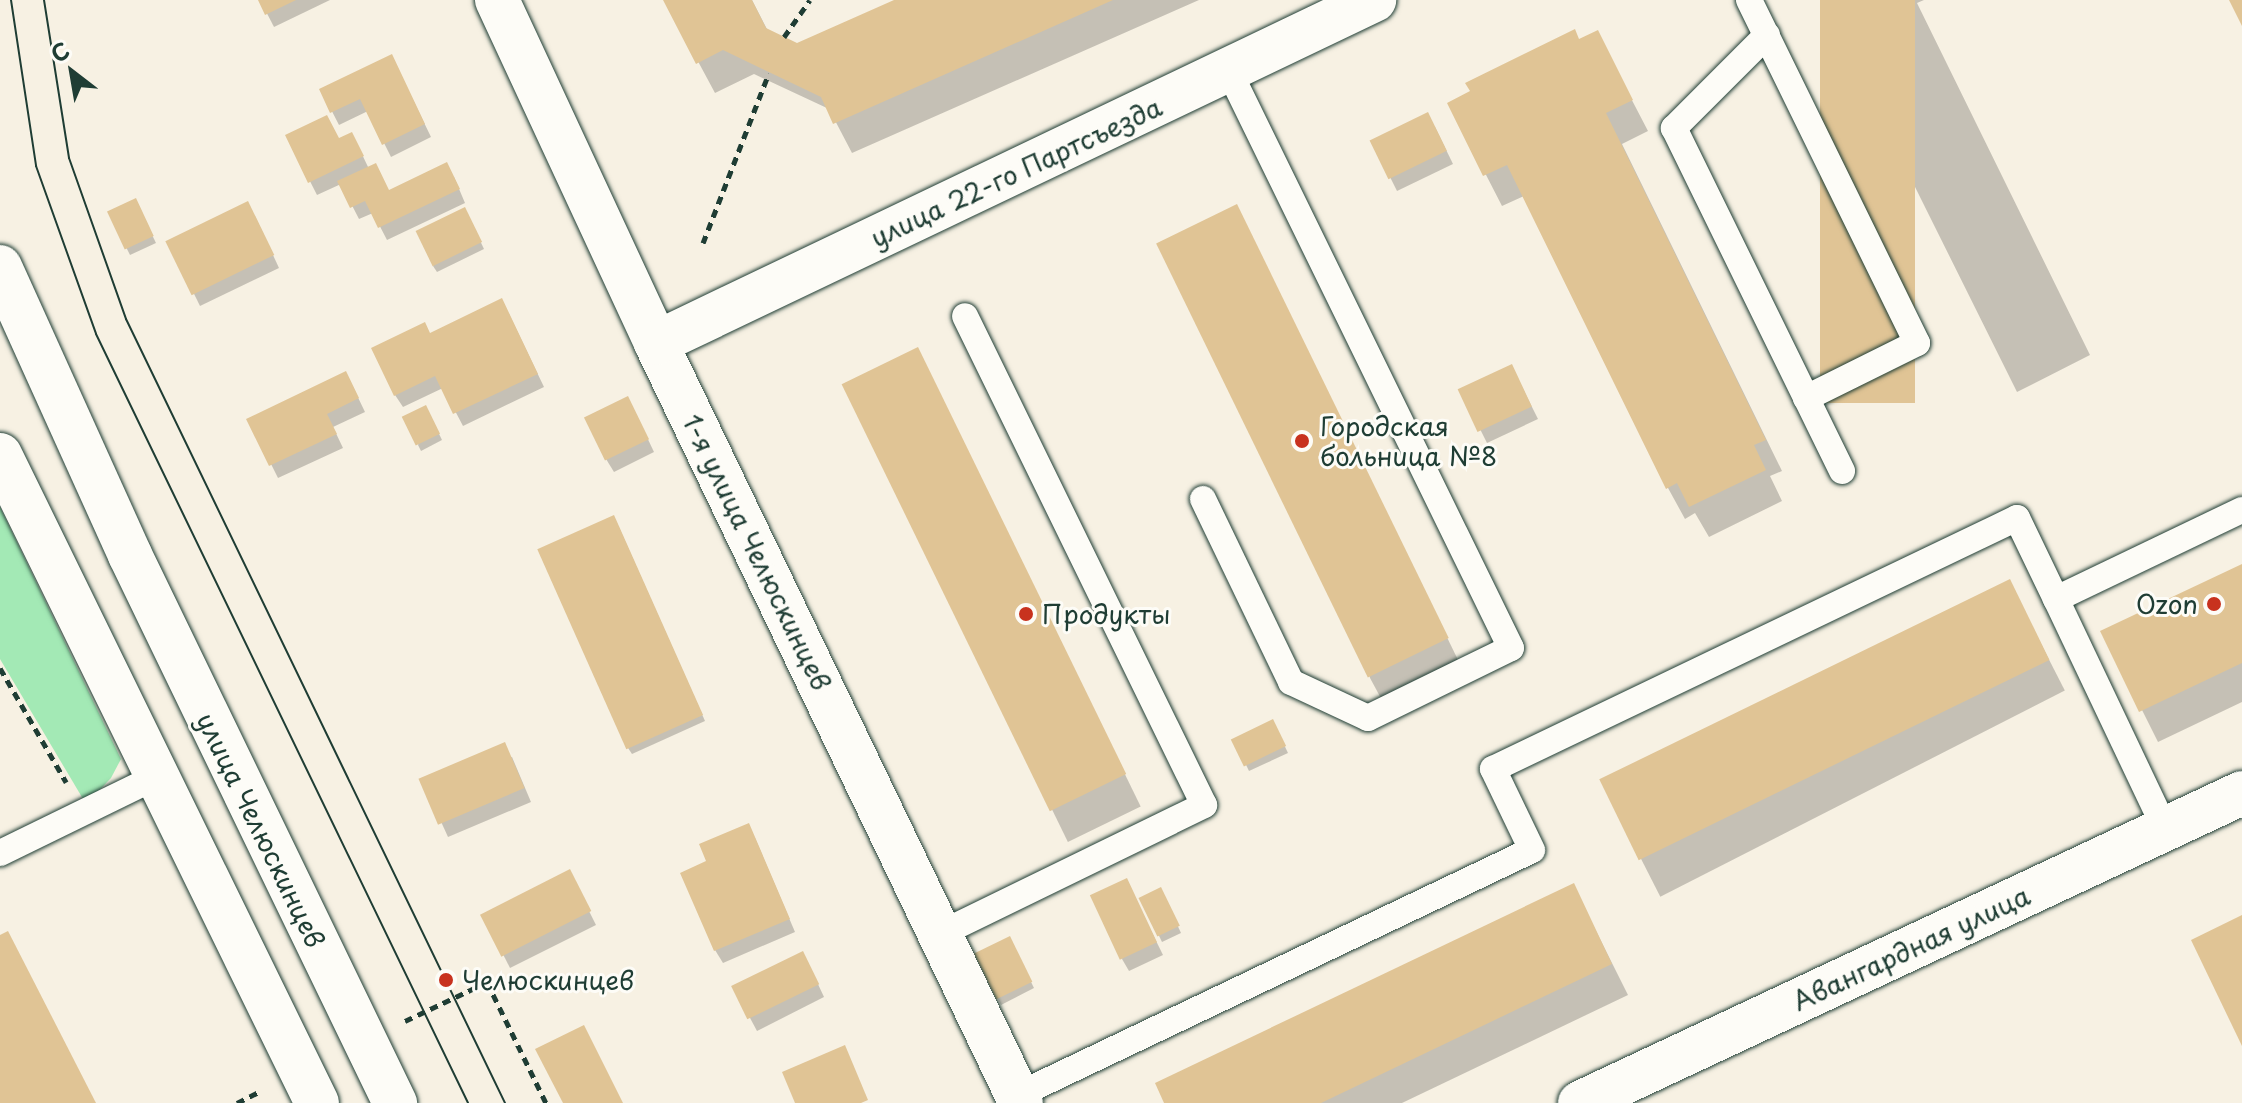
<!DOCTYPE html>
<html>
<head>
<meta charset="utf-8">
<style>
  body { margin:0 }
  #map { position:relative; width:2242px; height:1103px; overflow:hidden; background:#f7f1e3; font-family:"Playpen Sans",sans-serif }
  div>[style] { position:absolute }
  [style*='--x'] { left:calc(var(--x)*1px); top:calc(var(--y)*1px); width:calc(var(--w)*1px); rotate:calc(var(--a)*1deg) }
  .green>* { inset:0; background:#a3e9b5 }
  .shadow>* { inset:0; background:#0003; transform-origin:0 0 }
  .building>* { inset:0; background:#e0c495; transform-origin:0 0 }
  .path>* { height:5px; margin-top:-2.5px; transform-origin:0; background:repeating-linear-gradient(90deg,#1f3d34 0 8px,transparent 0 14px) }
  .roads { filter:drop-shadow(0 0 2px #1f3d34) drop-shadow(0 0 2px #1f3d34) }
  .service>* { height:26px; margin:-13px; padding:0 13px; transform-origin:13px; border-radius:13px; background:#fdfcf7 }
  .minor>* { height:44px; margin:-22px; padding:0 22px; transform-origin:22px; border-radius:22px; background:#fdfcf7 }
  .tertiary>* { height:44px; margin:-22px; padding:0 22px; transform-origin:22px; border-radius:22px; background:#fdfcf7 }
  .secondary>* { height:44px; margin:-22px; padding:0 22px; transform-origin:22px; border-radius:22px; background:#fdfcf7 }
  .tram>* { height:2px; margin:-1px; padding:0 1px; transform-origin:1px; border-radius:1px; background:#1f3d34 }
  .dots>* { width:22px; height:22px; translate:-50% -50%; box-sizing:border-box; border:4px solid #fdfcf7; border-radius:50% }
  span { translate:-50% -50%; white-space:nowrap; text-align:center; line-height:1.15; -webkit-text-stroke:6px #fdfcf7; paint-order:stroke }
  .street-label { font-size:26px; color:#1f3d34 }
  .poi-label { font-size:26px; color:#1f3d34 }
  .left { translate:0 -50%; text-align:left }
  .right { translate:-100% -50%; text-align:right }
  .north { position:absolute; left:32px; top:32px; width:80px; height:80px; -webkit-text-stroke:6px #fdfcf7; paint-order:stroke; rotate:329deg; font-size:22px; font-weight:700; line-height:32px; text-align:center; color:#1f3d34 }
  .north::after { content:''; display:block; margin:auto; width:28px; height:36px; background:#1f3d34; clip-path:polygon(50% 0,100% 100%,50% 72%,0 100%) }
</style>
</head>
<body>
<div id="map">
  <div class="green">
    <div style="clip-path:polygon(0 507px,121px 759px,111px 778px,86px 804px,0 659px)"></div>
  </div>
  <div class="shadow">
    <div style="clip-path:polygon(260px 0,330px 0,274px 27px)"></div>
    <div style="clip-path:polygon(665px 0,752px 0,768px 31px,797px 45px,899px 0,1199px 0,852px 153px,829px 109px,754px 74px,715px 93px)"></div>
    <div style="clip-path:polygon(1822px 0,1924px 0,1917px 3px,2090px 355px,2017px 392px)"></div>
    <div style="clip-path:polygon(1597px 33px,1648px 131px,1622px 144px,1782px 471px,1770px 476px,1782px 501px,1709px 537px,1695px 513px,1685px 519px,1668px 488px,1524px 196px,1502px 206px,1449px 103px)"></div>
    <div style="clip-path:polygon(398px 69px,431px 137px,391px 157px,368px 111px,339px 125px,321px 90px)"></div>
    <div style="clip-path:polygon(1435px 127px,1453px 164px,1397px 191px,1372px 141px)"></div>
    <div style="clip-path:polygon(287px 136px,339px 141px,359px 148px,369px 169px,389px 192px,454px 177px,465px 203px,387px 240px,373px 213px,359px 219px,341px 184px,317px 195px)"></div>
    <div style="clip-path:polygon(138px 206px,156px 243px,130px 255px,109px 213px)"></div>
    <div style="clip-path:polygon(468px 215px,484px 249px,437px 272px,433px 266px)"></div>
    <div style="clip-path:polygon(255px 216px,279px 268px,200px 306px,168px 241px)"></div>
    <div style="clip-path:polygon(1249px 231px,1460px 664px,1383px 702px,1370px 678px)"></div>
    <div style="clip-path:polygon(509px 314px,544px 387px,463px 426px,443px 388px,403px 407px,395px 395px,430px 335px)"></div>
    <div style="left:918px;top:350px;width:508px;height:81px;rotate:64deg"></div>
    <div style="clip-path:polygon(1518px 379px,1538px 419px,1487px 443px,1461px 391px)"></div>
    <div style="clip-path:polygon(353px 387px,365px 412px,333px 427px,343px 448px,278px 478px,249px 420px)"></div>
    <div style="clip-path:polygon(635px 412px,654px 452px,614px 472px,606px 459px)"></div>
    <div style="clip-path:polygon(429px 413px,442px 440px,421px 451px,418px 445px)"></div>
    <div style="clip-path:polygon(617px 523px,705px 721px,632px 754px,628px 748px)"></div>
    <div style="clip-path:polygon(2242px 566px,2242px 702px,2158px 742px,2103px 632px)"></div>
    <div style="left:2009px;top:581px;width:123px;height:454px;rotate:63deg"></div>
    <div style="clip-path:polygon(1276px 728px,1288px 753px,1249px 771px,1234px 740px)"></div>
    <div style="clip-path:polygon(512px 757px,531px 802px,448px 837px,422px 780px)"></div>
    <div style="clip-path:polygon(755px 838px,795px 932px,723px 963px,715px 950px)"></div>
    <div style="clip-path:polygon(576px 885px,596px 925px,510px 968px,483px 915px)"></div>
    <div style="clip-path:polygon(1573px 885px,1628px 995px,1402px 1103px,1166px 1103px)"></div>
    <div style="clip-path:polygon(1133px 894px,1163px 955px,1129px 971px,1122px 959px)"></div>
    <div style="clip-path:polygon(1164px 896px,1181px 933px,1162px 942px,1141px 899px)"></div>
    <div style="clip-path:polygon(1013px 945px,1034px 988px,1001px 1005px,998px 999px)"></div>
    <div style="clip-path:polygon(810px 967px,824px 997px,757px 1031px,734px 988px)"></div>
  </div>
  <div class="building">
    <div style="clip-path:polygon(258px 0,296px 0,265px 15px)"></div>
    <div style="clip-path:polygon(663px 0,752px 0,766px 28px,797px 43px,894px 0,1113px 0,833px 124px,821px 97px,723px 50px,696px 64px)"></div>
    <div style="left:1820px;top:0;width:95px;height:403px"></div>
    <div style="clip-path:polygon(2229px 0,2242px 0,2242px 26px)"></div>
    <div style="clip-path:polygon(1575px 29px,1579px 39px,1598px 30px,1633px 100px,1606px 113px,1766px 440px,1754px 445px,1766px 470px,1689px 507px,1677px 483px,1666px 489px,1507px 165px,1483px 176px,1447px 103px,1470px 91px,1465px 83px)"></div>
    <div style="clip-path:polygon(392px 54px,425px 124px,382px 145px,360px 99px,330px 113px,319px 89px)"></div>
    <div style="left:1428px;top:112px;width:43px;height:65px;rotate:64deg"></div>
    <div style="clip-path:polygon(327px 115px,339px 138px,352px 132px,364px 156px,308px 183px,285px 135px)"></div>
    <div style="clip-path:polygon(447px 162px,460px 189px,378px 228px,365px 201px,350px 208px,337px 181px,376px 163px,389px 190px)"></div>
    <div style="left:136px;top:198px;width:42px;height:32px;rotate:65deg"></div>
    <div style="left:248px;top:201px;width:60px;height:92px;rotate:64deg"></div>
    <div style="left:1237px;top:204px;width:483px;height:90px;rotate:64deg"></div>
    <div style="left:465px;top:207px;width:39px;height:55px;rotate:64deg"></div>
    <div style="clip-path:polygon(502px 298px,538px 374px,453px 414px,435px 376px,394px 396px,371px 348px,425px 322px,430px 333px)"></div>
    <div style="left:918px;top:347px;width:475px;height:85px;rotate:64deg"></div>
    <div style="left:1512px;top:364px;width:47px;height:60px;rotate:65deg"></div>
    <div style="clip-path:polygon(346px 371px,359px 398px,327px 414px,337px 434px,269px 466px,246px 419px)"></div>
    <div style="left:628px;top:396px;width:48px;height:49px;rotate:64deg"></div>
    <div style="left:426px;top:405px;width:32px;height:27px;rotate:64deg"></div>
    <div style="left:614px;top:515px;width:219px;height:84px;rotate:66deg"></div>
    <div style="clip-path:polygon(2242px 564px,2242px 663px,2139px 712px,2100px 631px)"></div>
    <div style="left:2010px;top:579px;width:90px;height:457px;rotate:64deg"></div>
    <div style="left:1273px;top:719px;width:30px;height:47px;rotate:64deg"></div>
    <div style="left:505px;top:742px;width:50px;height:94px;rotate:67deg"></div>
    <div style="clip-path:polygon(749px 823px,790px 919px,714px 951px,680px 873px,706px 861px,699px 844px)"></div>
    <div style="left:570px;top:869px;width:47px;height:101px;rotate:63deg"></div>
    <div style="left:1127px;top:878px;width:71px;height:41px;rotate:65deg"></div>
    <div style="clip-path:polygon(1574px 883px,1612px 964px,1321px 1103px,1164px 1103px,1155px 1083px)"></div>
    <div style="left:1161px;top:887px;width:43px;height:25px;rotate:64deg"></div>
    <div style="clip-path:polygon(2242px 915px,2242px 1046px,2191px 940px)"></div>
    <div style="clip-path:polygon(8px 931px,96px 1103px,0 1103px,0 935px)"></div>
    <div style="left:1010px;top:936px;width:51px;height:40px;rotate:64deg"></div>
    <div style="left:803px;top:951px;width:37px;height:80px;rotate:64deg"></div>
    <div style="clip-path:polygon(584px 1025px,623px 1103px,563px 1103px,535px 1049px)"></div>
    <div style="clip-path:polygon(845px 1045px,868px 1100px,861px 1103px,795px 1103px,782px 1072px)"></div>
  </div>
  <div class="path">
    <div style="--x:784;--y:37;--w:45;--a:-54.9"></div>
    <div style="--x:703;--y:243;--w:182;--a:-68.8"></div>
    <div style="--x:0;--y:668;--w:132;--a:59.9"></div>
    <div style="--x:405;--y:1021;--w:91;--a:-25.4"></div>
    <div style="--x:487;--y:982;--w:135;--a:64"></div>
    <div style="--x:237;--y:1103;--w:27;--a:-27"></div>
  </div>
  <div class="roads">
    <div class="service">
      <div style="--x:1749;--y:0;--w:382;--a:63.9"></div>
      <div style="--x:1917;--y:343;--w:124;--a:153.6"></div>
      <div style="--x:1767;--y:35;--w:132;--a:135"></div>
      <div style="--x:1674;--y:128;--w:382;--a:63.9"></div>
      <div style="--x:1203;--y:499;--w:203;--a:64.3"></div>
      <div style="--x:1291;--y:682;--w:85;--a:25.1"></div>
      <div style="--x:1368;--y:718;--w:159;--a:-26.1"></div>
      <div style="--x:1511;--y:648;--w:642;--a:-116.05"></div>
      <div style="--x:2056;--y:599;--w:255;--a:64.6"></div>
      <div style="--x:0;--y:853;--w:176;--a:-26"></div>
      <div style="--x:940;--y:934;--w:294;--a:-26"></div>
      <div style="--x:1204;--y:805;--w:544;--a:-116.05"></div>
      <div style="--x:1018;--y:1095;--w:569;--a:-25.48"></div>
      <div style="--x:1532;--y:850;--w:90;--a:-115.7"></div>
      <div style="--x:1493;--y:769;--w:581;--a:-25.59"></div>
      <div style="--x:2017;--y:518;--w:90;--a:64.3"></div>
      <div style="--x:2056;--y:599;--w:206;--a:-25.6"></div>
    </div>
    <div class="minor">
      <div style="--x:656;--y:343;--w:843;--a:64.35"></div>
      <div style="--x:1580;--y:1103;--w:731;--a:-25.09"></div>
    </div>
    <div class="tertiary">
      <div style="--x:497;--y:0;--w:378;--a:65.1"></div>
      <div style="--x:656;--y:343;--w:796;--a:-25.53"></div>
    </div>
    <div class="secondary">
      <div style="--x:0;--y:267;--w:316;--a:65.7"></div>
      <div style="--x:130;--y:555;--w:609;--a:64.19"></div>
      <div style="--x:0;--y:455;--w:721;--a:63.93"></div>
    </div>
  </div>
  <div class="tram">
    <div style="--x:11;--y:0;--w:168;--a:81.4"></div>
    <div style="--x:36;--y:166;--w:178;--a:70.3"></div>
    <div style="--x:96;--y:334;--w:854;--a:64.18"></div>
    <div style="--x:44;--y:0;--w:160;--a:81"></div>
    <div style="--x:69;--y:158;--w:171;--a:70.5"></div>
    <div style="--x:126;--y:319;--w:871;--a:64.2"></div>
  </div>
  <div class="dots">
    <div style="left:1302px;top:441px;background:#c8321e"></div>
    <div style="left:2214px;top:604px;background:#c8321e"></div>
    <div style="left:1026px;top:614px;background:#c8321e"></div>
    <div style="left:446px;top:980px;background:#c8321e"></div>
  </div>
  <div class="street-label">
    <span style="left:1016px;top:172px;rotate:-25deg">улица 22-го Партсъезда</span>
    <span style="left:757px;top:552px;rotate:64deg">1-я улица Челюскинцев</span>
    <span style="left:261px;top:830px;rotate:64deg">улица Челюскинцев</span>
    <span style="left:1911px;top:948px;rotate:-25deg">Авангардная улица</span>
  </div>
  <div class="poi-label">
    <span class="left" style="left:1320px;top:441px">Городская<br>больница №8</span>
    <span class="right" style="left:2198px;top:604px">Ozon</span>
    <span class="left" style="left:1042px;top:614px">Продукты</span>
    <span class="left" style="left:462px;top:980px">Челюскинцев</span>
  </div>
  <div class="north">С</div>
</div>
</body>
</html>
